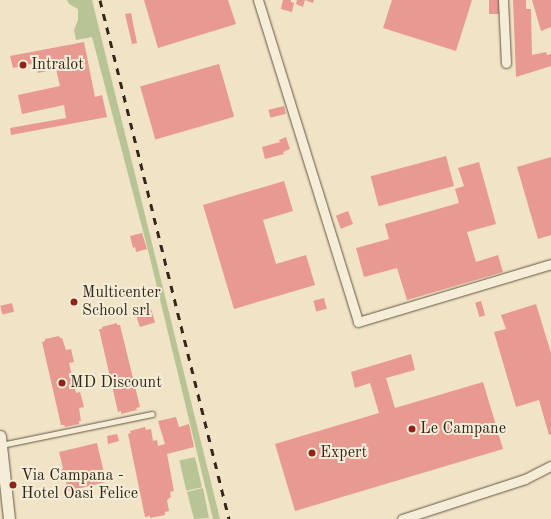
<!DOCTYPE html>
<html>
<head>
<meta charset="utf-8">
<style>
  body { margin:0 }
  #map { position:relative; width:551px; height:519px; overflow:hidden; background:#f1e3c5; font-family:"Old Standard TT",serif }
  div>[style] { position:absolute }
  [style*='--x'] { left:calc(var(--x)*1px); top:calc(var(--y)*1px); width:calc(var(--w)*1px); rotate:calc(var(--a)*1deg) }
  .green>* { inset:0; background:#b8c496; transform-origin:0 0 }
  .building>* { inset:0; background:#e89990; transform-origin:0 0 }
  .roads { filter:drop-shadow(0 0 1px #625643) drop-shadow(0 0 1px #625643) }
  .service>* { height:4.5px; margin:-2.25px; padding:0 2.25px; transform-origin:2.25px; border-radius:2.25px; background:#f6edd9 }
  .minor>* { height:9px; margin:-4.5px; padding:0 4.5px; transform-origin:4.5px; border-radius:4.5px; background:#f6edd9 }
  .tertiary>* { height:11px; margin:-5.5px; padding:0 5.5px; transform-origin:5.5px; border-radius:5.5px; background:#f6edd9 }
  .rail>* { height:3px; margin-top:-1.5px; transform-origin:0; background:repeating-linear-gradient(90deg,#322718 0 7px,transparent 0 14px) }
  .dots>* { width:11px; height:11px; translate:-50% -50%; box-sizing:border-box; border:2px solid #f6edd9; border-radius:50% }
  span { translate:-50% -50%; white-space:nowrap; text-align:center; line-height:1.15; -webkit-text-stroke:4px #f6edd9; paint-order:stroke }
  .poi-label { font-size:16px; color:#322718 }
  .left { translate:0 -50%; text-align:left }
</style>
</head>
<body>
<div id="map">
  <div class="green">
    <div style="clip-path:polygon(67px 0,92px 0,220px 519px,213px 519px,149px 254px,92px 37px,76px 40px,74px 30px,78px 20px,78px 9px,69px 4px)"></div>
    <div style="left:195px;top:457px;width:31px;height:16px;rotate:77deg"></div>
    <div style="clip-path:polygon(203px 488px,209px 518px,194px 519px,187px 492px)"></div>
  </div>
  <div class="building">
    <div style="clip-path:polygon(144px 0,228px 0,236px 24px,158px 48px)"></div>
    <div style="clip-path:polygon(283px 0,291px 0,291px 2px,294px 3px,292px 12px,281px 9px)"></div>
    <div style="clip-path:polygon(297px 0,314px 0,313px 3px,305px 0,303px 7px,296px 4px)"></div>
    <div style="clip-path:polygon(392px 0,472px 0,456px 51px,383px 28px)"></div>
    <div style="left:489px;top:0;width:10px;height:14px"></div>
    <div style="clip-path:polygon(513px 0,526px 0,526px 9px,531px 9px,532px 55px,546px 52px,547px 55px,551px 54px,551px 66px,516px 77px)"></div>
    <div style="clip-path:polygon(532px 0,551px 0,551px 27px,541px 31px)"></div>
    <div style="clip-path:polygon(131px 13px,137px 43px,132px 44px,125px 14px)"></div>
    <div style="clip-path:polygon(84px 42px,95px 97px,102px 95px,107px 117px,11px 135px,10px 128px,66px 118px,64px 105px,22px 114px,18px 95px,60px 86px,56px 69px,38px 73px,36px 63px,13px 68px,10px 56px)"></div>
    <div style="left:219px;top:64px;width:55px;height:82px;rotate:74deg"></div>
    <div style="left:284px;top:106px;width:8px;height:16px;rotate:76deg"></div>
    <div style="clip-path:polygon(286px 137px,290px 149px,283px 152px,284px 154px,265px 159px,262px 147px,280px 142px,279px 140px)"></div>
    <div style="left:446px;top:156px;width:31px;height:78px;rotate:75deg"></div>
    <div style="clip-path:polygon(551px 157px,551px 235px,538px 239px,517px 167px)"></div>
    <div style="clip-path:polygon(479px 162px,496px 224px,467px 232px,476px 262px,498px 255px,503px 272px,407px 300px,397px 268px,364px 277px,356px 248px,389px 239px,385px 224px,459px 203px,455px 189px,464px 186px,458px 168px)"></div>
    <div style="clip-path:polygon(284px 181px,293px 211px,263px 220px,276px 264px,306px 255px,315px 285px,234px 309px,203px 205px)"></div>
    <div style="left:348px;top:211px;width:14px;height:13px;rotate:69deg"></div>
    <div style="clip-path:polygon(142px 233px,147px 249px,136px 252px,135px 247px,133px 248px,130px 236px)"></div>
    <div style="left:324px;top:298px;width:11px;height:11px;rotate:75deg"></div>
    <div style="left:481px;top:301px;width:15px;height:6px;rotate:74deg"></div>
    <div style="left:12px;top:303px;width:9px;height:12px;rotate:77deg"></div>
    <div style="clip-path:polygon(536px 304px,551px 353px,551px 434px,549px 435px,539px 400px,516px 407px,494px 332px,506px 329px,501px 315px)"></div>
    <div style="left:151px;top:309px;width:14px;height:16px;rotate:73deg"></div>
    <div style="clip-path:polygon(117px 323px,117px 325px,120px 325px,140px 407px,136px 408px,137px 410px,121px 414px,121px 411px,118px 412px,99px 329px,102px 329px,102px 327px)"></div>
    <div style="clip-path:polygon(59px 336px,60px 338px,62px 338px,66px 350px,71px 349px,74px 362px,69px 363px,76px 393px,80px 392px,84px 407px,79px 408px,81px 421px,79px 421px,79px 424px,65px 427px,64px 425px,61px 425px,42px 342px,45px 341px,45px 339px)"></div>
    <div style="clip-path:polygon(411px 354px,415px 370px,386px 378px,395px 408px,483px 382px,503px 449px,295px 511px,275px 444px,379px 413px,370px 383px,355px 388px,351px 372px)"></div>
    <div style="clip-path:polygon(176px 417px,179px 427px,189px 424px,194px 447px,167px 454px,174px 491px,170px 492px,171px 497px,167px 500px,169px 511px,165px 512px,165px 515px,150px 518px,150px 516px,145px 517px,128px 434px,131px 433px,130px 431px,145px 427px,146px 430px,151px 429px,153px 441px,157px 440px,158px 446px,165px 444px,158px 421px)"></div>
    <div style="clip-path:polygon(117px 434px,119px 441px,108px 444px,107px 436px)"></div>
    <div style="clip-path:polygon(97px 443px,106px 482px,68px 491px,65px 477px,59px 474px,63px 468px,59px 452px)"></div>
  </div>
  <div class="roads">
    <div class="service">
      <div style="--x:1;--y:445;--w:154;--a:-11.6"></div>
    </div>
    <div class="minor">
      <div style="--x:258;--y:0;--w:337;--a:72.7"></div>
      <div style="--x:358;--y:322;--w:202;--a:-16.7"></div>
      <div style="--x:503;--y:0;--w:63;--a:87.3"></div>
      <div style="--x:402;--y:519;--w:129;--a:-18"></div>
      <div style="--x:525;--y:479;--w:29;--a:-27"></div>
    </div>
    <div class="tertiary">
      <div style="--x:0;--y:436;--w:83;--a:83.8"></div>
    </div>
  </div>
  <div class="rail">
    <div style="--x:100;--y:0;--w:535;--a:76.04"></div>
  </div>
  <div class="dots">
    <div style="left:23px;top:65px;background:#8f2418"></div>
    <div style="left:74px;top:302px;background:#8f2418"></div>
    <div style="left:62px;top:383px;background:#8f2418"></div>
    <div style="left:412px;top:429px;background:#8f2418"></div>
    <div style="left:312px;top:453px;background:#8f2418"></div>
    <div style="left:13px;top:485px;background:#8f2418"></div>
  </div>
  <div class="poi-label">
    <span class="left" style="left:31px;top:65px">Intralot</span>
    <span class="left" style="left:82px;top:302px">Multicenter<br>School srl</span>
    <span class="left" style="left:70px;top:383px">MD Discount</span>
    <span class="left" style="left:420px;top:429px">Le Campane</span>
    <span class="left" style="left:320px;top:453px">Expert</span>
    <span class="left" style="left:21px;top:485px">Via Campana -<br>Hotel Oasi Felice</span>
  </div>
</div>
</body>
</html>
